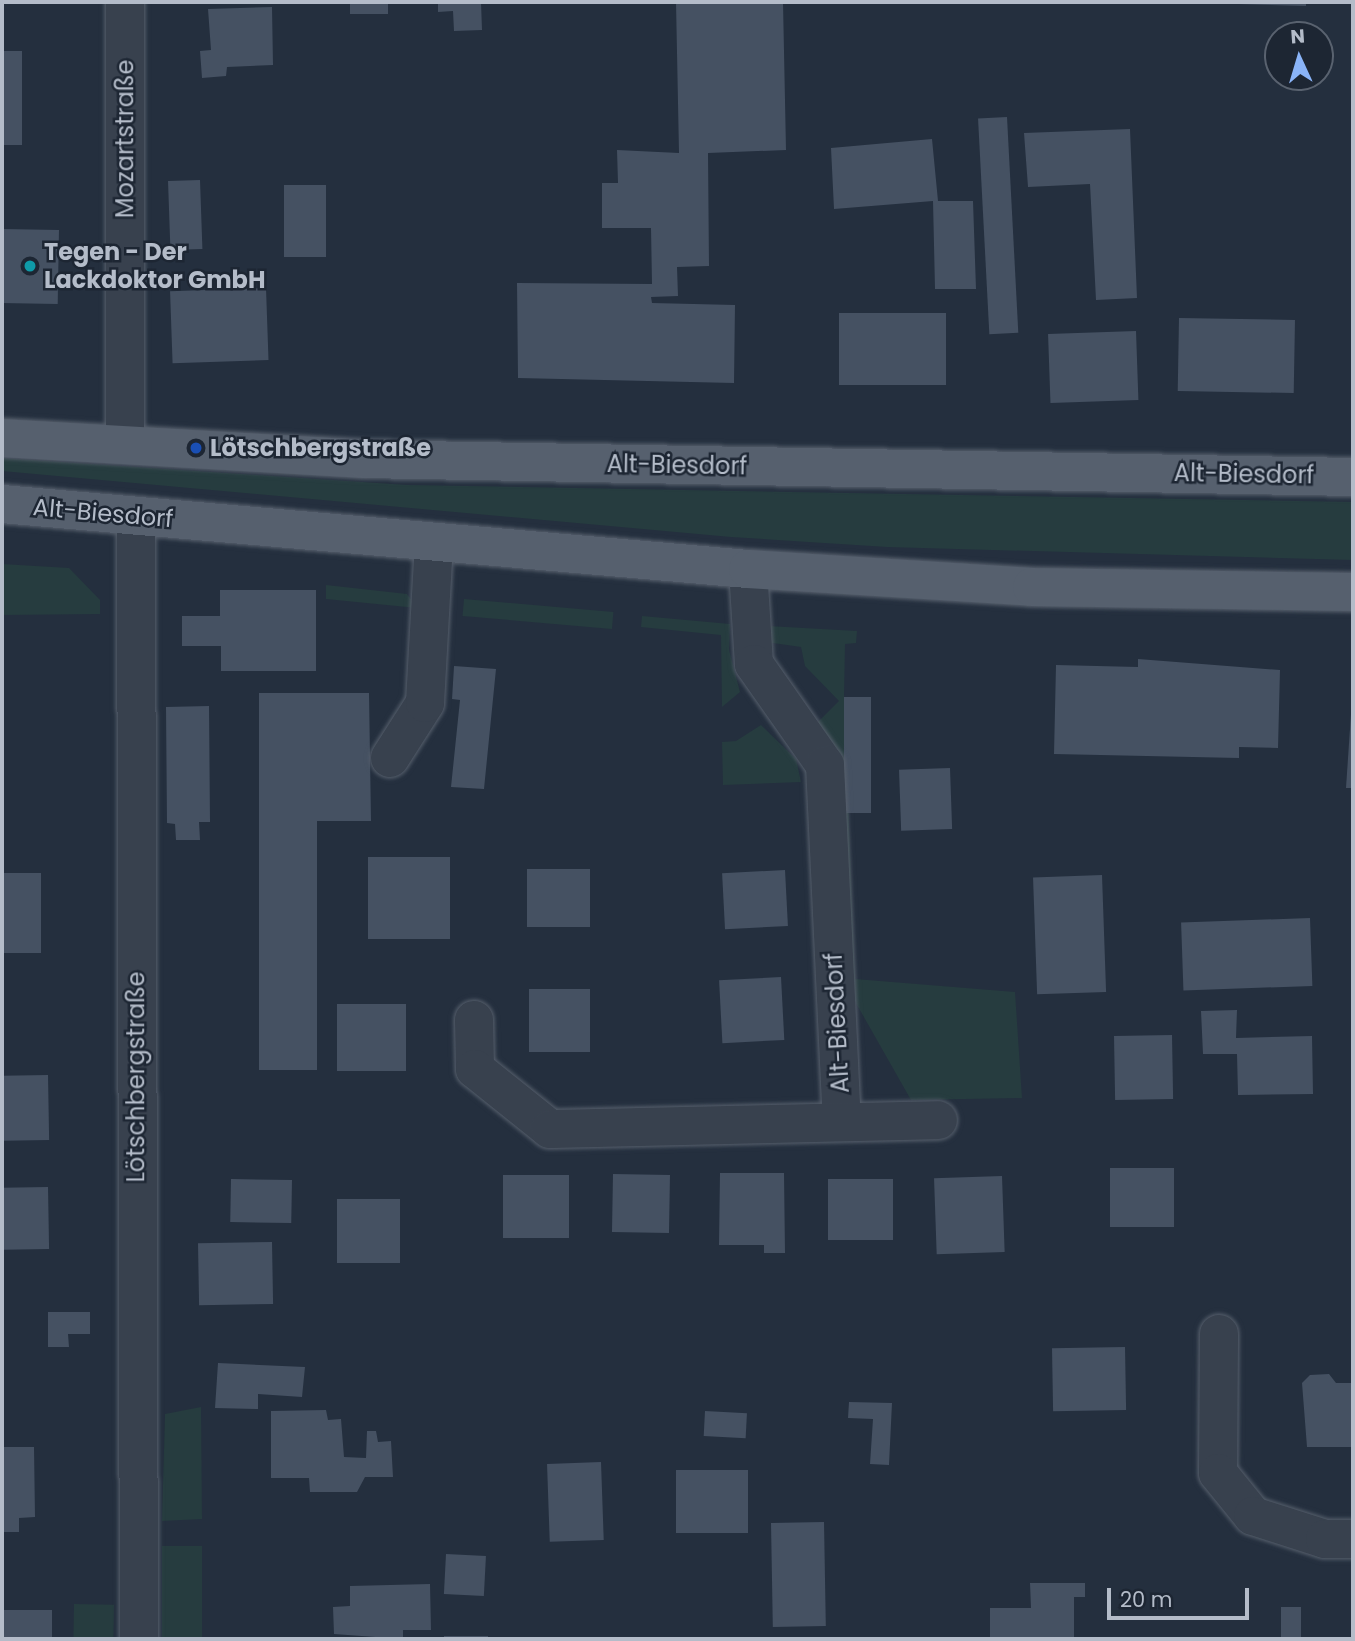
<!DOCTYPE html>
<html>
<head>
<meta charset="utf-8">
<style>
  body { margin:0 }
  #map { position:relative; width:1355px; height:1641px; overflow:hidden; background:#242f3e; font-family:Poppins,sans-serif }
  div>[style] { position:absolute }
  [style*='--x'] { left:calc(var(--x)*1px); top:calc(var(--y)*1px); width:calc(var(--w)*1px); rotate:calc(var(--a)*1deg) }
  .green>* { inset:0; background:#263c3f; transform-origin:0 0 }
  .building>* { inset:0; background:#455162; transform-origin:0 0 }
  .roads { filter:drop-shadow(0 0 2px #565f6c) drop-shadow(0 0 2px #565f6c) }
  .minor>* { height:38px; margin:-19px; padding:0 19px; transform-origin:19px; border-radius:19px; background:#38414e }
  .major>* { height:38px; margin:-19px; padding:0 19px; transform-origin:19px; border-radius:19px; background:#56606e }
  .dots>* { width:19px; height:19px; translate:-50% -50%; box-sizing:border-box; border:4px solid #1d2633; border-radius:50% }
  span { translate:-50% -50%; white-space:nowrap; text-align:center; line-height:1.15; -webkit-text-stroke:5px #1d2633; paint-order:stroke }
  .street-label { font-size:24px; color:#b4bcc9 }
  .poi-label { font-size:24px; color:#b4bcc9; font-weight:700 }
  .left { translate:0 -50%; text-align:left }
  .frame { position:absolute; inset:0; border:4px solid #b4bcc9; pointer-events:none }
  .north { position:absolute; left:1264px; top:21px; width:70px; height:70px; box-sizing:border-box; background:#1d2633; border:2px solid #59626f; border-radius:50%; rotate:356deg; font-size:19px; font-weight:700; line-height:28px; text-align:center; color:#b4bcc9 }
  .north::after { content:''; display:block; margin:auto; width:24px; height:32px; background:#8ab4f8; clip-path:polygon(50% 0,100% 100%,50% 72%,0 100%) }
  .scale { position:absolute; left:1107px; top:1588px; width:142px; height:32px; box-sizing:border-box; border:4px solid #b4bcc9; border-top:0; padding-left:9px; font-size:21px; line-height:24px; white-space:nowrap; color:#b4bcc9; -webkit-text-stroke:5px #1d2633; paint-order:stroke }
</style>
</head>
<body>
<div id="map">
  <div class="green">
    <div style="clip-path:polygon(2px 458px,407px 485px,1353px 502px,1353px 560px,887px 547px,731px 537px,2px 471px)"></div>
    <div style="clip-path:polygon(2px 564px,69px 568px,100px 600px,100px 614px,2px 615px)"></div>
    <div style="clip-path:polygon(326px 585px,407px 594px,417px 608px,326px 599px)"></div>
    <div style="left:464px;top:599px;width:150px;height:17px;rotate:5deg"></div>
    <div style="clip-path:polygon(642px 616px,730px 624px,729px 650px,740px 692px,722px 707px,721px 635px,641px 627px)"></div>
    <div style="clip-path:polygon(768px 626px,857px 631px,856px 643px,845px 644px,844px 697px,855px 979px,1015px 992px,1022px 1098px,911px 1100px,848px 989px,815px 725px,839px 701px,805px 666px,801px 647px,766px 642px)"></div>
    <div style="clip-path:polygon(761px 725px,796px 759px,801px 782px,723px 785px,722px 742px,736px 741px)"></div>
    <div style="clip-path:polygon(201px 1407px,202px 1519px,162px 1521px,165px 1414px)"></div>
    <div style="left:202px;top:1546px;width:93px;height:40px;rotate:90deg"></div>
    <div style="left:74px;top:1604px;width:40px;height:35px;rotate:1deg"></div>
  </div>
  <div class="building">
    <div style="left:350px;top:2px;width:38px;height:12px"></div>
    <div style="clip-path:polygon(438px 2px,481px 2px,482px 30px,454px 31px,453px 11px,438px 12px)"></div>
    <div style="clip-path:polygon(676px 2px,783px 2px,786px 150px,708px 153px,709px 266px,677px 267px,678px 296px,651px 297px,652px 303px,735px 305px,734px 383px,518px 378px,517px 283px,652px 284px,651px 228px,602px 228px,602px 183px,618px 183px,617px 150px,679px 153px)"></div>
    <div style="clip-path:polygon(1238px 2px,1306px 2px,1306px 6px,1238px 4px)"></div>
    <div style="clip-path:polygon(272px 7px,273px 65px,227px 67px,226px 76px,202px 78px,200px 51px,211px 50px,208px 9px)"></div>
    <div style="left:2px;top:51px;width:20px;height:94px"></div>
    <div style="left:1007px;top:117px;width:216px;height:29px;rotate:87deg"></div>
    <div style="clip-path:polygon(1130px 129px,1137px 298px,1096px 300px,1090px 184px,1028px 187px,1024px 133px)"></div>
    <div style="clip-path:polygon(932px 139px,938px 201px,973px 201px,976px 289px,935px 289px,933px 201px,834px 209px,831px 148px)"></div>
    <div style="left:200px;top:180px;width:69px;height:32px;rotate:88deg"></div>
    <div style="left:284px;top:185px;width:42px;height:72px"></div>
    <div style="left:2px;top:229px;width:57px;height:74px;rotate:1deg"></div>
    <div style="left:266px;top:288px;width:72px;height:96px;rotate:88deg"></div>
    <div style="left:839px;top:313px;width:107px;height:72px"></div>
    <div style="left:1179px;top:318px;width:116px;height:73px;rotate:1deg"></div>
    <div style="left:1136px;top:331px;width:69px;height:88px;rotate:88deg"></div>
    <div style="clip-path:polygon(220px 590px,316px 590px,316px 671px,221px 671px,221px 646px,182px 646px,182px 616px,220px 616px)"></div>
    <div style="clip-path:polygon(1138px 659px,1280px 670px,1278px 748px,1239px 747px,1239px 758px,1054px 754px,1056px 665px,1138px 667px)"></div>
    <div style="clip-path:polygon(454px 666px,496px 669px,484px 789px,451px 787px,460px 700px,452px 699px)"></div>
    <div style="clip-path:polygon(259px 693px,369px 693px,371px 821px,317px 821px,317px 1070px,259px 1070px)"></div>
    <div style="left:844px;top:697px;width:27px;height:116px"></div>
    <div style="clip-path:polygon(209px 706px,210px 822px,199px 822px,200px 840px,176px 840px,175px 824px,167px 823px,166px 707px)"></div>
    <div style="clip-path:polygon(1351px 714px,1353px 714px,1353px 788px,1346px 788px)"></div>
    <div style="left:950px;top:768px;width:61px;height:51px;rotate:88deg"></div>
    <div style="left:368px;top:857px;width:82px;height:82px"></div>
    <div style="left:527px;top:869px;width:63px;height:58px"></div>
    <div style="left:785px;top:870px;width:56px;height:63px;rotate:87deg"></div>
    <div style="left:2px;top:873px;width:39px;height:80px"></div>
    <div style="left:1102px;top:875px;width:117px;height:69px;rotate:88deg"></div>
    <div style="left:1310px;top:918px;width:68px;height:129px;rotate:88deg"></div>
    <div style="left:781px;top:977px;width:63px;height:62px;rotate:87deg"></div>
    <div style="left:529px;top:989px;width:61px;height:63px"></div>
    <div style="left:337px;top:1004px;width:69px;height:67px"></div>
    <div style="clip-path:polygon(1237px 1010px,1236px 1038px,1312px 1036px,1313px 1094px,1238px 1095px,1237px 1054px,1203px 1054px,1201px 1011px)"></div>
    <div style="left:1172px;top:1035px;width:64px;height:58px;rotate:89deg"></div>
    <div style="left:48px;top:1075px;width:65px;height:46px;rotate:89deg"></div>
    <div style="left:1110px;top:1168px;width:64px;height:59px"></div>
    <div style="clip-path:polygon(720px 1173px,784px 1173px,785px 1253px,764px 1253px,764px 1245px,719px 1245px)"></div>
    <div style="left:613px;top:1174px;width:57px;height:58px;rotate:1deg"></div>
    <div style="left:569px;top:1175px;width:63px;height:66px;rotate:90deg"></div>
    <div style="left:1002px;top:1176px;width:76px;height:68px;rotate:88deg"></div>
    <div style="left:231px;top:1179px;width:61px;height:43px;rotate:1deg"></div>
    <div style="left:828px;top:1179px;width:65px;height:61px"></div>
    <div style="left:48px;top:1187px;width:62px;height:46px;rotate:89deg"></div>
    <div style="left:337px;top:1199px;width:63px;height:64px"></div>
    <div style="left:272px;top:1242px;width:62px;height:74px;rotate:89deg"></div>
    <div style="clip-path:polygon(48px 1312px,90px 1312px,90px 1334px,68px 1334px,69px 1347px,48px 1347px)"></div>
    <div style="left:1125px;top:1347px;width:63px;height:73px;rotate:89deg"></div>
    <div style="clip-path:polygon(218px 1363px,305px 1367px,302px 1397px,258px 1394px,258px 1409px,215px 1408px)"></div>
    <div style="clip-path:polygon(1329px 1374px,1336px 1383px,1353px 1383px,1353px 1447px,1307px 1447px,1302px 1383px,1310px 1375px)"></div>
    <div style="clip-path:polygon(849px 1402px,892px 1403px,889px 1465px,870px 1464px,873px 1419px,848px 1418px)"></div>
    <div style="clip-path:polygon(326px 1410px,328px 1420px,341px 1419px,344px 1457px,366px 1458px,367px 1431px,376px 1431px,378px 1442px,391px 1441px,393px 1477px,365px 1477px,357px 1492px,310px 1492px,309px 1478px,271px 1478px,271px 1411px)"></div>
    <div style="left:705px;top:1411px;width:42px;height:25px;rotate:3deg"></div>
    <div style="clip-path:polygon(2px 1447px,34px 1447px,35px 1517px,19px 1518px,19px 1532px,2px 1532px)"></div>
    <div style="left:601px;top:1462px;width:78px;height:54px;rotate:88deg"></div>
    <div style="left:748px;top:1470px;width:63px;height:72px;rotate:90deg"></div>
    <div style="left:824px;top:1522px;width:104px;height:53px;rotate:89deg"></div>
    <div style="left:446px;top:1554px;width:40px;height:40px;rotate:3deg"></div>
    <div style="clip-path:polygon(1030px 1583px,1085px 1583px,1085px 1597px,1074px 1597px,1074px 1639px,990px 1639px,990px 1608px,1031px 1608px)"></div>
    <div style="clip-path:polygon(430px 1584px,431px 1630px,403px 1630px,403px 1639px,334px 1634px,333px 1607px,350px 1606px,350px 1586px)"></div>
    <div style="left:1301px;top:1607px;width:32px;height:20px;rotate:90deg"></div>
    <div style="left:2px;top:1610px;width:50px;height:29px"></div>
    <div style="left:444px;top:1636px;width:44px;height:3px"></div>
  </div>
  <div class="roads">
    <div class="minor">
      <div style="--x:125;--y:444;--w:442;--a:-90"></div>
      <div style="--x:136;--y:516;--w:1123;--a:89.85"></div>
      <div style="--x:748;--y:569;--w:95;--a:86.4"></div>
      <div style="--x:754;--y:664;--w:123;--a:54.9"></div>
      <div style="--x:825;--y:765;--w:357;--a:87.3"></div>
      <div style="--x:390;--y:758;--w:65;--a:-57.5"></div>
      <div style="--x:425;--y:703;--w:161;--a:-86.8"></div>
      <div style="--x:474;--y:1020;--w:49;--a:88.8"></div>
      <div style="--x:475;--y:1069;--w:96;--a:38.7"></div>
      <div style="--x:550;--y:1129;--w:388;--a:-1.3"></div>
      <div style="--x:1219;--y:1334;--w:139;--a:90.4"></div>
      <div style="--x:1218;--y:1473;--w:55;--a:50.9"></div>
      <div style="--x:1253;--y:1516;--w:76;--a:17.7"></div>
      <div style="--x:1325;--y:1539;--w:28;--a:0"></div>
    </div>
    <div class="major">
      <div style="--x:2;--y:438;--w:362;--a:3.3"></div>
      <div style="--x:363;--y:459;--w:990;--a:1.04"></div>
      <div style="--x:2;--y:504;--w:749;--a:4.98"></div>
      <div style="--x:748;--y:569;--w:285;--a:3.6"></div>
      <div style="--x:1032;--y:587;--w:321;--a:0.9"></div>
    </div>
  </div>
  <div class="dots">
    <div style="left:30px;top:266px;background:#0f9aa8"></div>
    <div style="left:196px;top:448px;background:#1a4fb4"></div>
  </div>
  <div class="street-label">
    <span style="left:125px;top:139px;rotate:-90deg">Mozartstraße</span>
    <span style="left:677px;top:465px;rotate:1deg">Alt-Biesdorf</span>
    <span style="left:1244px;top:474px;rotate:1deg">Alt-Biesdorf</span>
    <span style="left:103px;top:513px;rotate:5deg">Alt-Biesdorf</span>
    <span style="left:837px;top:1023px;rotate:-93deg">Alt-Biesdorf</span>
    <span style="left:136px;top:1077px;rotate:-90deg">Lötschbergstraße</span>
  </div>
  <div class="poi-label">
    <span class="left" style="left:44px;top:266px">Tegen - Der<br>Lackdoktor GmbH</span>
    <span class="left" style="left:210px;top:448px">Lötschbergstraße</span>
  </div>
  <div class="frame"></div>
  <div class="north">N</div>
  <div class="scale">20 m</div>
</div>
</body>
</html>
